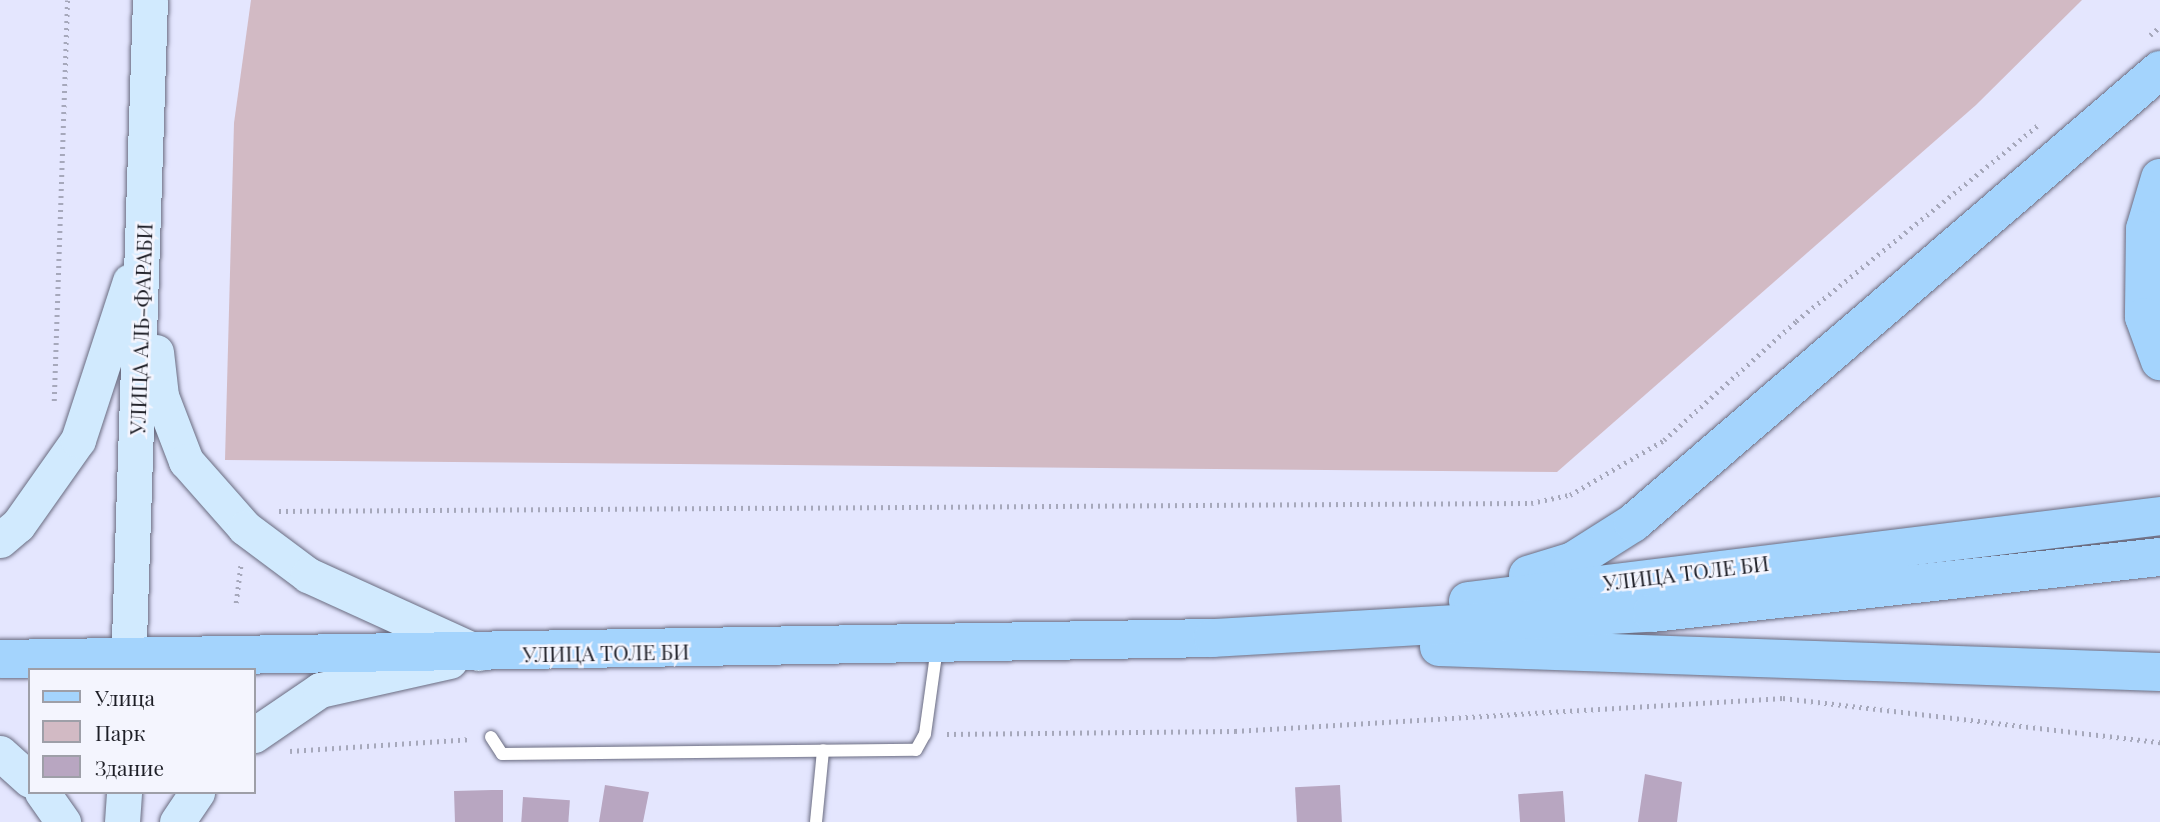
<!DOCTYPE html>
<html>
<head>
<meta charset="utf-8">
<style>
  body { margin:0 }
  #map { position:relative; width:2160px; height:822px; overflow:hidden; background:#e4e6fe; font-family:"Playfair Display",serif }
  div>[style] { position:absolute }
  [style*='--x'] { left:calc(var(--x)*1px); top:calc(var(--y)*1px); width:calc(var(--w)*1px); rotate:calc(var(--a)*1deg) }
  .green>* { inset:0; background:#d2bac4 }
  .building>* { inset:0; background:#b8a6c1; transform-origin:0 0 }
  .path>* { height:4.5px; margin-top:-2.25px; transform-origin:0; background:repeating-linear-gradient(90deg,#a6a8bb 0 2px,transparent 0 7px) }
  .roads { filter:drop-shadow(0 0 2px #696b80) drop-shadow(0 0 2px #696b80) }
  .lane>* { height:12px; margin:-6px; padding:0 6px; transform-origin:6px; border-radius:6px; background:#fff }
  .secondary>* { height:35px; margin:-17.5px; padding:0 17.5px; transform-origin:17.5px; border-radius:17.5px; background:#d1eafe }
  .primary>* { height:38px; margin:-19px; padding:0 19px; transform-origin:19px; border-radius:19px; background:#a4d4fd }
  span { translate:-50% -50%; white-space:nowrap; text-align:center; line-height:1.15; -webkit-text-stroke:5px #f4f5fe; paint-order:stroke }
  .street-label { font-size:21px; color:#1e1f27 }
  .legend { position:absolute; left:28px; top:668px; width:228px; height:126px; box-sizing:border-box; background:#f4f5fe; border:2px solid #9e9fa8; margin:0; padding:9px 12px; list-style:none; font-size:21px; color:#1e1f27 }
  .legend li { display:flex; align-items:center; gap:14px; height:35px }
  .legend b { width:35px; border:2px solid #9e9fa8 }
</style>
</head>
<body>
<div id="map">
  <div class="green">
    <div style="clip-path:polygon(251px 0,2082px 0,1976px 105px,1557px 472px,225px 460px,234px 123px)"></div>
  </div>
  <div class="building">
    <div style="clip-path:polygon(1645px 774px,1682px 782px,1677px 822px,1638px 822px)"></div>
    <div style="clip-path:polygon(605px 785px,649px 792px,643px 822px,599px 822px)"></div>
    <div style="left:1340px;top:785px;width:37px;height:45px;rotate:87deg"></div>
    <div style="clip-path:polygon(492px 790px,503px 790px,503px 822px,455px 822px,454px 791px)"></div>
    <div style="left:1563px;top:791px;width:31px;height:45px;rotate:86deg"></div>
    <div style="left:523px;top:797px;width:47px;height:25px;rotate:4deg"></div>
  </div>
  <div class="path">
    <div style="--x:2150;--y:35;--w:13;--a:-39"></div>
    <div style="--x:54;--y:401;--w:401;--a:-88.1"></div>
    <div style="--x:279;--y:511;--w:1252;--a:-0.37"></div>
    <div style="--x:1531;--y:503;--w:40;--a:-12"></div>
    <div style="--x:1570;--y:495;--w:109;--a:-30.3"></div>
    <div style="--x:1664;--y:440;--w:178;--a:-42"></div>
    <div style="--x:1796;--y:321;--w:313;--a:-39"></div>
    <div style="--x:236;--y:603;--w:39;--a:-83"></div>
    <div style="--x:947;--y:734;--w:288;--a:-0.6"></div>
    <div style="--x:1235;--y:731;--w:549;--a:-3.45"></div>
    <div style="--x:1783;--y:698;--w:380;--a:6.7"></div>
    <div style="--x:290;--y:751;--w:179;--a:-3.8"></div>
  </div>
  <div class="roads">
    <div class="lane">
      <div style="--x:491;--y:737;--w:20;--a:57"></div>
      <div style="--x:502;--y:754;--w:414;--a:-0.6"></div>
      <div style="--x:916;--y:750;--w:18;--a:-61"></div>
      <div style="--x:925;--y:734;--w:87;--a:-82.1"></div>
      <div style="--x:816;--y:822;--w:72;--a:-84.4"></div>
    </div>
    <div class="secondary">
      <div style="--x:156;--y:352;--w:44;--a:83.5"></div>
      <div style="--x:161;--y:396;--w:70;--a:69"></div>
      <div style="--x:186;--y:461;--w:89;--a:48.6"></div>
      <div style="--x:245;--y:528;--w:79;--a:36.7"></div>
      <div style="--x:308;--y:575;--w:188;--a:24.5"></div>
      <div style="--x:0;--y:540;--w:23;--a:-40"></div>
      <div style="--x:18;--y:525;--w:104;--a:-54.8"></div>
      <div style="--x:78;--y:440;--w:167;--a:-71.9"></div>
      <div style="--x:128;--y:670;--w:670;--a:-88.12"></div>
      <div style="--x:254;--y:735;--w:80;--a:-34.3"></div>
      <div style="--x:320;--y:690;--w:133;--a:-12.6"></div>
      <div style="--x:0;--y:753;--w:40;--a:42"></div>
      <div style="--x:42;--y:792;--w:37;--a:55"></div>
      <div style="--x:122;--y:822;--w:30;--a:-86"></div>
      <div style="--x:177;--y:822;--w:36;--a:-56"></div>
    </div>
    <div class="primary">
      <div style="--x:2160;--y:178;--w:53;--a:106.4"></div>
      <div style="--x:2145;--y:229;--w:88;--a:90.7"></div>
      <div style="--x:2144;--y:317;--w:47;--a:70"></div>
      <div style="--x:1528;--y:575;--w:47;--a:-17.3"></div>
      <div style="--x:1573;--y:561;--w:71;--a:-32.3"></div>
      <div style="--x:1633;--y:523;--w:695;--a:-40.68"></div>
      <div style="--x:1468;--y:601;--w:697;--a:-7"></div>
      <div style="--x:1439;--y:647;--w:721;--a:1.99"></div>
      <div style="--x:0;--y:659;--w:1213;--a:-0.99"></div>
      <div style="--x:1213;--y:638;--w:440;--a:-3.3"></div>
      <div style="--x:1652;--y:613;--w:511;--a:-6.29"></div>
    </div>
  </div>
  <div class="street-label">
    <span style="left:140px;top:329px;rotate:-88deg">УЛИЦА АЛЬ-ФАРАБИ</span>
    <span style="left:1686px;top:572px;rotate:-7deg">УЛИЦА ТОЛЕ БИ</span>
    <span style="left:606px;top:652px;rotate:-1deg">УЛИЦА ТОЛЕ БИ</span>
  </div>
  <ul class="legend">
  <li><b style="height:9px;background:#a4d4fd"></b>Улица</li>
  <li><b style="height:19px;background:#d2bac4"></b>Парк</li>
  <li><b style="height:19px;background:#b8a6c1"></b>Здание</li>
  </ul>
</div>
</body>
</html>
